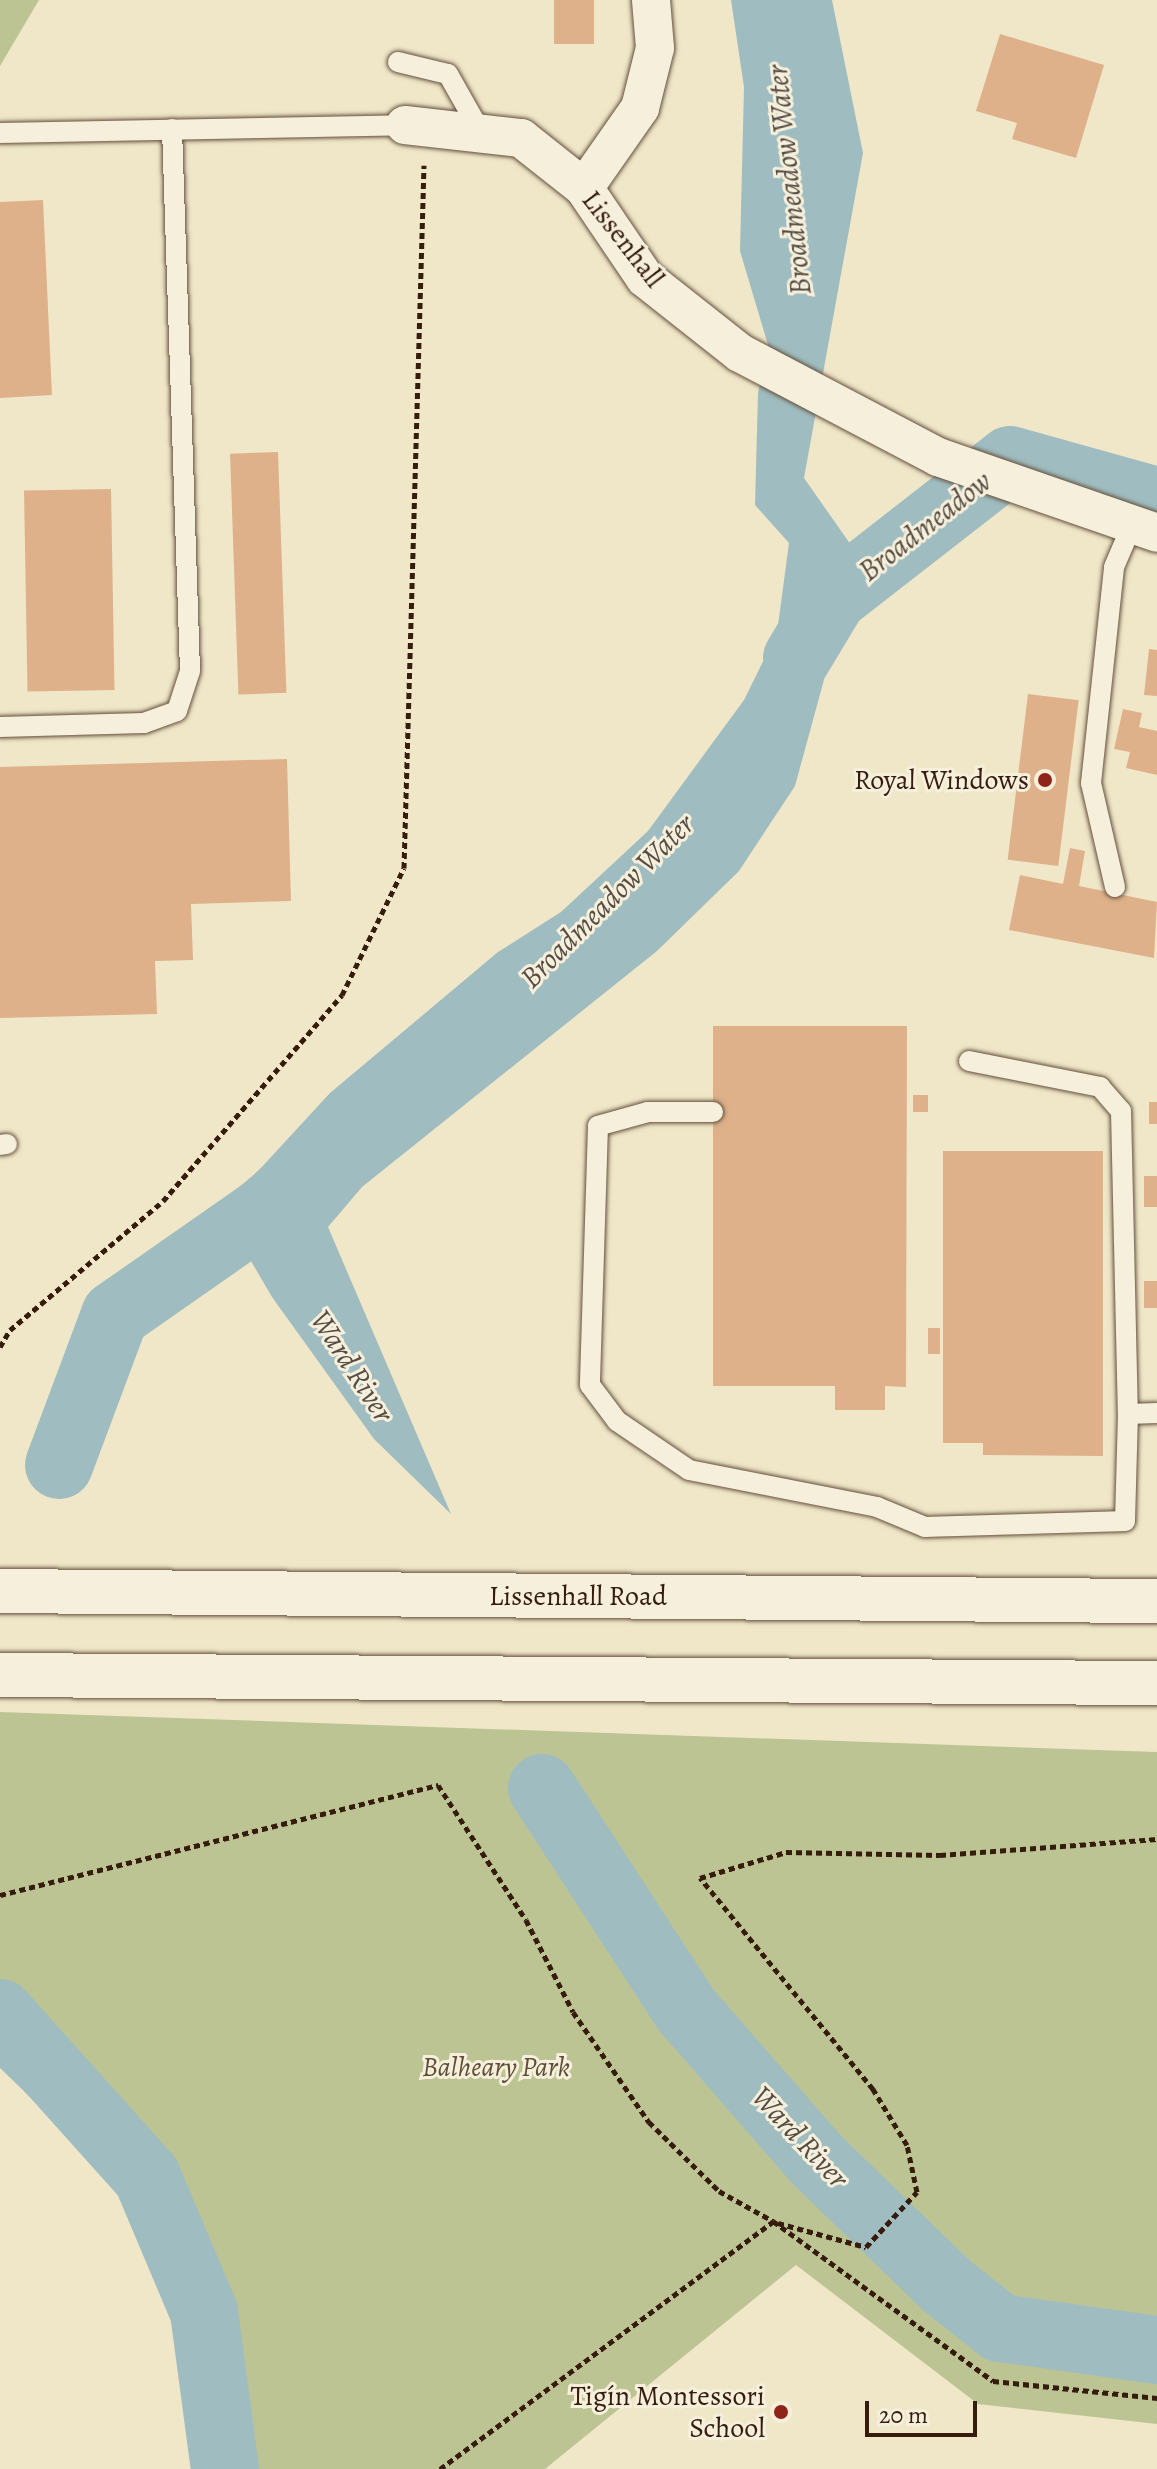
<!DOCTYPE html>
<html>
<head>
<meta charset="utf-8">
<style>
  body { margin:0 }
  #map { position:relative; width:1157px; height:2469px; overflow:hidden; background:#efe7c8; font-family:Alegreya,serif }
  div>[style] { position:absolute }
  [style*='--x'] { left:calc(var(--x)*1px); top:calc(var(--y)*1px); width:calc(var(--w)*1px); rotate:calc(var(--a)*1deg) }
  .green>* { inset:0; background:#bdc493 }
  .water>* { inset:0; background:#9fbdc0 }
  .river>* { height:68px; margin:-34px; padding:0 34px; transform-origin:34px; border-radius:34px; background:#9fbdc0 }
  .building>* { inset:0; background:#deb18b; transform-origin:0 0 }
  .path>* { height:5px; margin-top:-2.5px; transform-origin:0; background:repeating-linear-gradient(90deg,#361c0d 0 6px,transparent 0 10px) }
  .roads { filter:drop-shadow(0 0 2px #644f3c) drop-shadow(0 0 2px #644f3c) }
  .lane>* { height:20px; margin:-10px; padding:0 10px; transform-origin:10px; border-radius:10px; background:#f5efdb }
  .street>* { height:38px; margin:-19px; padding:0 19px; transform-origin:19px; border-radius:19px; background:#f5efdb }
  .secondary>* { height:44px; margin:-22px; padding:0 22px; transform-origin:22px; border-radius:22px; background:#f5efdb }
  .dots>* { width:22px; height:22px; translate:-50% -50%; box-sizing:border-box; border:4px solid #f5efdb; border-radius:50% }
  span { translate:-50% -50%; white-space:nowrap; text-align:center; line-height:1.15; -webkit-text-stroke:6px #f5efdb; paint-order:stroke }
  .street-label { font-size:28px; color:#361c0d }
  .poi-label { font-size:28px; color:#361c0d }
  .right { translate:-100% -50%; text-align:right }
  .park-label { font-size:28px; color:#5e4e35; font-style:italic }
  .water-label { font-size:30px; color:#564c43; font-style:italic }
  .scale { position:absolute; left:865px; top:2401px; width:112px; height:36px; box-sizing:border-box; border:4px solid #361c0d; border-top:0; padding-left:10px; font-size:24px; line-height:28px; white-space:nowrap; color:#361c0d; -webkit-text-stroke:6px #f5efdb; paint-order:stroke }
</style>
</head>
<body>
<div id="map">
  <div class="green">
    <div style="clip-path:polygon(0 0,39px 0,0 66px)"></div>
    <div style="clip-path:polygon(0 1712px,1157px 1752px,1157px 2424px,978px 2404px,796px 2265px,545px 2469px,243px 2469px,205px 2252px,143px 2130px,0 1987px)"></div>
  </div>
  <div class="water">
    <div style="clip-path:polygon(731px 0,832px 0,863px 153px,804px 478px,858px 555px,795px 786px,739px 871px,657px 951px,362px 1187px,328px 1227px,451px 1514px,374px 1439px,272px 1297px,251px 1261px,238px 1193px,330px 1093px,498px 952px,561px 912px,648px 831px,744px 700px,777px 633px,789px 543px,755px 505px,758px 393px,768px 345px,740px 251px,744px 87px)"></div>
    <div style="clip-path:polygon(0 1987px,143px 2130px,184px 2211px,145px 2224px,121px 2185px,0 2068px)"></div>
  </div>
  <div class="river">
    <div style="--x:797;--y:658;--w:70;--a:-59"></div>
    <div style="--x:833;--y:598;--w:224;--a:-37.9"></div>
    <div style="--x:1010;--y:460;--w:153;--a:15.6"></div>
    <div style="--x:59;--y:1465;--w:160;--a:-69.5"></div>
    <div style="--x:115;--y:1315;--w:177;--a:-34.9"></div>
    <div style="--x:260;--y:1214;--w:74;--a:-40.6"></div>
    <div style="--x:542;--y:1788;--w:266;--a:57"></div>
    <div style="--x:687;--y:2011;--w:198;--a:48.9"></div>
    <div style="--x:817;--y:2160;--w:180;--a:44.1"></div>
    <div style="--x:946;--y:2285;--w:69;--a:38.5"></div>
    <div style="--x:1000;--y:2328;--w:159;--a:8"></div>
    <div style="--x:0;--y:2013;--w:220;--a:48.1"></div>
    <div style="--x:147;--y:2177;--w:147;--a:67.1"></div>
    <div style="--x:204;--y:2312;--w:158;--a:82.4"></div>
  </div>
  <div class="building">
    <div style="left:554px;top:0;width:40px;height:44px"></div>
    <div style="clip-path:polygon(1000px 34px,1104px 65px,1076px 158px,1012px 139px,1017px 123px,976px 111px)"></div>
    <div style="clip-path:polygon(43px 200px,52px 395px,0 398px,0 202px)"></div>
    <div style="left:278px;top:452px;width:241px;height:48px;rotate:88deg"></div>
    <div style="left:111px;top:489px;width:201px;height:87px;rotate:89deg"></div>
    <div style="clip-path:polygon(1149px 649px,1157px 650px,1157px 696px,1144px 695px)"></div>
    <div style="left:1028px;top:694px;width:51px;height:167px;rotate:7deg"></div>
    <div style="clip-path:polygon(1123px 709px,1142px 713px,1139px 727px,1157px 731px,1157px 775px,1126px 768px,1130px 752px,1114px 749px)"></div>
    <div style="clip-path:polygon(287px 759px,291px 901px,191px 904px,193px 960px,155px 961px,157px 1014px,0 1018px,0 767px)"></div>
    <div style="clip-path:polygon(1070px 848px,1085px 851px,1079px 886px,1157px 902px,1154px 958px,1009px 930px,1020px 875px,1063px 884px)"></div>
    <div style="clip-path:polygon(713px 1026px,907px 1026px,906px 1387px,885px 1386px,885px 1410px,835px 1410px,835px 1386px,713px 1386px)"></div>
    <div style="left:913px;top:1095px;width:15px;height:17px"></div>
    <div style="left:1157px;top:1102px;width:22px;height:8px;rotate:90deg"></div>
    <div style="clip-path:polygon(943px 1151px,1103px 1151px,1103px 1456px,983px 1455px,983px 1443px,943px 1443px)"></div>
    <div style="left:1157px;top:1176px;width:31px;height:13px;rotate:90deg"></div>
    <div style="left:1144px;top:1281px;width:13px;height:27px"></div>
    <div style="left:928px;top:1328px;width:12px;height:26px"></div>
  </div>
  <div class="path">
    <div style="--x:0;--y:1347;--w:20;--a:-60"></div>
    <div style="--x:10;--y:1330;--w:200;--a:-40.1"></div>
    <div style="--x:163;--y:1201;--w:273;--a:-49"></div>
    <div style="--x:342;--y:995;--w:141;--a:-64"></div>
    <div style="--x:404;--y:868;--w:703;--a:-88.37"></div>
    <div style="--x:0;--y:1895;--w:452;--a:-14.1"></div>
    <div style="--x:438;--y:1785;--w:161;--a:56.9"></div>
    <div style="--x:526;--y:1920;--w:103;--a:62.9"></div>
    <div style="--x:573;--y:2012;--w:134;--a:55.4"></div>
    <div style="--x:649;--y:2122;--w:98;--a:44.6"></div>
    <div style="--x:719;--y:2191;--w:62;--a:29.1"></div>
    <div style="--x:773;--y:2221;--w:272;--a:36"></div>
    <div style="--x:993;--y:2381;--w:165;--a:5.9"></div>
    <div style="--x:778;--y:2223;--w:91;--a:15.3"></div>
    <div style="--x:866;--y:2247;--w:75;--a:-47.2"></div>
    <div style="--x:917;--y:2192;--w:48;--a:-102"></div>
    <div style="--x:907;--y:2145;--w:66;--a:-121.3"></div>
    <div style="--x:873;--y:2089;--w:273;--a:-129.3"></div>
    <div style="--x:700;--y:1878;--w:90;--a:-16.8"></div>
    <div style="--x:786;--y:1852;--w:154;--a:1.1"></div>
    <div style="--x:940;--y:1855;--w:218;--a:-4.2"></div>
    <div style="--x:440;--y:2469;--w:415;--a:-36.6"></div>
  </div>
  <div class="roads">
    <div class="lane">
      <div style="--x:398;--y:62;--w:51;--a:13.5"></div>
      <div style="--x:448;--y:74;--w:69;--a:60.5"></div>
      <div style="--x:0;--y:133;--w:405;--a:-1.1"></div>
      <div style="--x:0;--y:727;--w:144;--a:-1.6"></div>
      <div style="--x:144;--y:723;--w:35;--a:-20"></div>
      <div style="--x:177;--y:711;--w:42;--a:-72"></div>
      <div style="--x:190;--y:671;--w:542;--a:-91.9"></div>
      <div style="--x:1115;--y:887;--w:107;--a:-103"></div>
      <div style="--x:1091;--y:783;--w:217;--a:-83.9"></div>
      <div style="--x:1114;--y:567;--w:46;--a:-66.8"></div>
      <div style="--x:969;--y:1061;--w:134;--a:11.2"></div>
      <div style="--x:1100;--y:1087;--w:32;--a:49"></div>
      <div style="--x:1121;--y:1111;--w:303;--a:88.7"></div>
      <div style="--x:713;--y:1112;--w:65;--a:180"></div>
      <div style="--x:648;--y:1112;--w:52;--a:164.4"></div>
      <div style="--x:598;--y:1126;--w:259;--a:91.8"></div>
      <div style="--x:590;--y:1385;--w:45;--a:53.1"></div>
      <div style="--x:617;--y:1421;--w:87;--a:34.2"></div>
      <div style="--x:689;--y:1470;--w:192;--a:11.1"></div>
      <div style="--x:877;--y:1507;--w:52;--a:22.6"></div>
      <div style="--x:925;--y:1527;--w:200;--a:-1.7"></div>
      <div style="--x:1125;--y:1521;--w:107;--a:-88.4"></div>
      <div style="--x:1128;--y:1414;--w:29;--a:-2"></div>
      <div style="--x:0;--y:1145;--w:7;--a:-8"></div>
    </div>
    <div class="street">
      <div style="--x:405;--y:125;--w:117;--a:6.4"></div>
      <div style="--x:521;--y:138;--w:80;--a:38.4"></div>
      <div style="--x:584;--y:188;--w:109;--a:55.9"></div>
      <div style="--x:645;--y:278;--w:121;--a:38.3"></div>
      <div style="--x:740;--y:353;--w:224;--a:27.7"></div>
      <div style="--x:938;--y:457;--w:232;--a:19.1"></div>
      <div style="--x:584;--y:188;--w:98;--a:-55"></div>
      <div style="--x:640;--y:108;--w:62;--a:-76"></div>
      <div style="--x:655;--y:48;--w:48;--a:-94.8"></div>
    </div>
    <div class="secondary">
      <div style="--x:0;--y:1591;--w:1157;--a:0.5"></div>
      <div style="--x:0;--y:1675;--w:1157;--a:0.4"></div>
    </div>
  </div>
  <div class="dots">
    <div style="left:1045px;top:780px;background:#8f2418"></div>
    <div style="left:781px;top:2412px;background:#8f2418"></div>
  </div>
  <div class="street-label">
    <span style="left:623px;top:239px;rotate:52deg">Lissenhall</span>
    <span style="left:578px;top:1596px">Lissenhall Road</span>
  </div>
  <div class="poi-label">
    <span class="right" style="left:1029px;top:780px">Royal Windows</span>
    <span class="right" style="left:765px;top:2412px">Tigín Montessori<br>School</span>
  </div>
  <div class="park-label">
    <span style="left:496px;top:2067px">Balheary Park</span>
  </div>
  <div class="water-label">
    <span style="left:789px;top:180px;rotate:-96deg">Broadmeadow Water</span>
    <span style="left:925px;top:526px;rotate:-38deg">Broadmeadow</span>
    <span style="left:607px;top:901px;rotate:-45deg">Broadmeadow Water</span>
    <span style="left:352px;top:1366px;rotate:57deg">Ward River</span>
    <span style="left:800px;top:2137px;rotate:47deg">Ward River</span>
  </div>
  <div class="scale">20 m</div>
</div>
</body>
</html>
